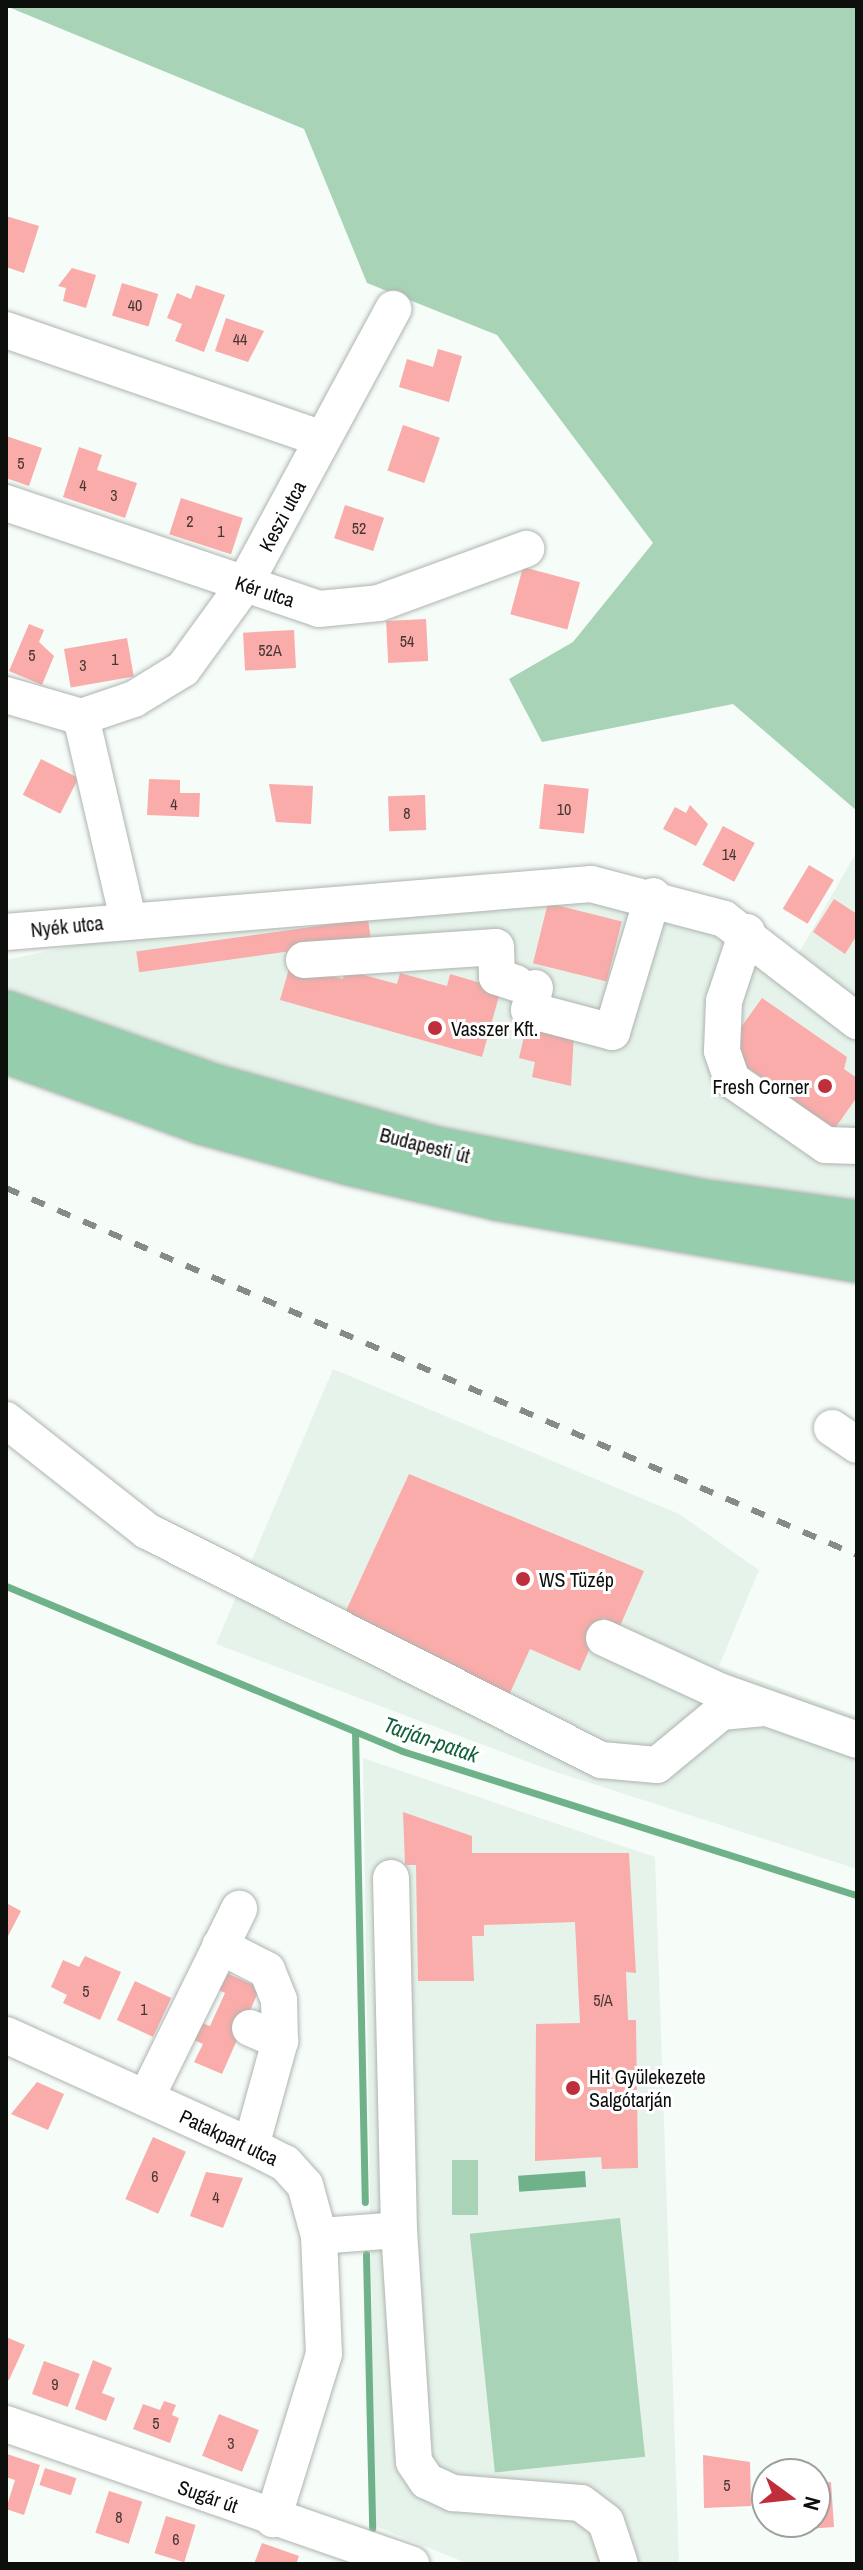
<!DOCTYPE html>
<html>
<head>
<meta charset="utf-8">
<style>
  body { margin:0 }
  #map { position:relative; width:863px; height:2570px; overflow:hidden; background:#f6fcf8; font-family:"Archivo Narrow",sans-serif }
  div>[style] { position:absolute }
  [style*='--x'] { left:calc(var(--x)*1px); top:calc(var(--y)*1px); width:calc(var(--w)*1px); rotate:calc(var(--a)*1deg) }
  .built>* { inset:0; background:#e6f3ea }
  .green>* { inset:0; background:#a9d3b7; transform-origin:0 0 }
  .water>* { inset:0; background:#6fb289; transform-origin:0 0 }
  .stream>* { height:7px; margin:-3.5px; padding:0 3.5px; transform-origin:3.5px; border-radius:3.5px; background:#6fb289 }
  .building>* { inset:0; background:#f9aca9; transform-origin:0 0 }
  .roads { filter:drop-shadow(0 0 2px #aeb4b0) drop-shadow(0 0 2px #aeb4b0) }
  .minor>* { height:36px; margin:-18px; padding:0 18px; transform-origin:18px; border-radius:18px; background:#fff }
  .major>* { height:44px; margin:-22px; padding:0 22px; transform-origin:22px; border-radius:22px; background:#96cdad }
  .rail>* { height:6px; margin-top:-3px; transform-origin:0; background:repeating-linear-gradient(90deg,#878b88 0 14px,transparent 0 28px) }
  .dots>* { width:22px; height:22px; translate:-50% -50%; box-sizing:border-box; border:4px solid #fff; border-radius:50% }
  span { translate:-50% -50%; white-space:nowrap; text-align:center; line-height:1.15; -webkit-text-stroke:6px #fff; paint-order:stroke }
  .number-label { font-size:16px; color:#483634 }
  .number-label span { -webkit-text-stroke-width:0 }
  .street-label { font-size:20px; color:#0d0f0d }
  .poi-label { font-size:20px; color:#0d0f0d }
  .left { translate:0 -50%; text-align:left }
  .right { translate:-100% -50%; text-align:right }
  .water-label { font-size:22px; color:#12613a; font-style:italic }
  .frame { position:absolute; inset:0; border:8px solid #0d0f0d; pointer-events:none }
  .north { position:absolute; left:751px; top:2458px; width:80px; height:80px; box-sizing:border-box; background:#fff; border:2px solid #9e9f9e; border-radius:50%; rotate:105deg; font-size:22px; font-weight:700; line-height:32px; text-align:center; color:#0d0f0d }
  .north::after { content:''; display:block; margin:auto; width:28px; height:36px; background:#bf2e3b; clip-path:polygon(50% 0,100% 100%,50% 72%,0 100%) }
</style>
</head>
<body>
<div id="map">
  <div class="built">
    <div style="clip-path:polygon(857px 851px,857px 1204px,507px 1146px,335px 1103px,6px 990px,6px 960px,130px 934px,548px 892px,703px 921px,786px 976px)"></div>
    <div style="clip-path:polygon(333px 1369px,679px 1514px,759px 1570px,719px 1666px,857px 1716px,857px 1869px,547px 1769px,216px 1644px)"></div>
    <div style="clip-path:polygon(363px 1758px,655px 1857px,679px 2564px,469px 2564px,375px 2526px)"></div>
  </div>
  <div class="green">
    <div style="clip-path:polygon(6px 6px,857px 6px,857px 811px,733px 704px,542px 742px,509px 679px,573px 642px,653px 543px,497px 335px,367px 283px,304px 129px)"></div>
    <div style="left:452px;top:2160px;width:26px;height:55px"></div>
    <div style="left:620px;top:2218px;width:240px;height:151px;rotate:84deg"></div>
  </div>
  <div class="water">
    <div style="left:585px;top:2171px;width:16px;height:67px;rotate:86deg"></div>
  </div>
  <div class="stream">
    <div style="--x:6;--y:1586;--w:429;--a:22.6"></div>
    <div style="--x:402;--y:1751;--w:477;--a:17.6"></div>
    <div style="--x:355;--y:1732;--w:470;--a:88.8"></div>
    <div style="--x:366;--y:2254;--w:274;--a:88.7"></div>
  </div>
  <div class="building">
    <div style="clip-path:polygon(6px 216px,39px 226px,24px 273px,6px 267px)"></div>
    <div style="clip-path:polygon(72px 268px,96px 275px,86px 308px,63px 301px,66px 288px,58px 286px)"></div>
    <div style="left:122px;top:283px;width:38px;height:34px;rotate:17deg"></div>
    <div style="clip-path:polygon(196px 285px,225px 295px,204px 352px,175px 341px,182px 324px,167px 318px,177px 293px,191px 299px)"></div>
    <div style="clip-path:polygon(226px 318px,264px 331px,248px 362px,215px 351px)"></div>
    <div style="clip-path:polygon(438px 349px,462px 356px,449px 402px,399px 387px,407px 359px,433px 367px)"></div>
    <div style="left:403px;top:425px;width:39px;height:48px;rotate:19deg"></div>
    <div style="clip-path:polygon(6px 436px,42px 448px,29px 486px,6px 478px)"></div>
    <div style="clip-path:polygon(79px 447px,102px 455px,97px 470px,137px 483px,125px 518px,63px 497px)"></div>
    <div style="left:181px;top:498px;width:65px;height:38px;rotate:18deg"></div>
    <div style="left:345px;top:505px;width:41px;height:35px;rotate:18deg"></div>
    <div style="left:523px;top:567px;width:59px;height:49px;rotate:15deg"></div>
    <div style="left:426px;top:619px;width:42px;height:40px;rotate:87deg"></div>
    <div style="clip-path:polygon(29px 624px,44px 630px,39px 642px,54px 656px,42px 685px,9px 671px)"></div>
    <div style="left:294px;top:630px;width:38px;height:51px;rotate:87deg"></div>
    <div style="left:127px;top:638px;width:39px;height:64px;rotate:80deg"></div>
    <div style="left:41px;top:759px;width:42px;height:40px;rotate:27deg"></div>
    <div style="clip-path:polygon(149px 779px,180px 780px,180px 793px,200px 793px,199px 817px,147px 815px)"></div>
    <div style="clip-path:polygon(269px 784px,313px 786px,311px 824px,276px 822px)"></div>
    <div style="left:544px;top:784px;width:45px;height:45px;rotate:6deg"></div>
    <div style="left:425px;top:795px;width:35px;height:37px;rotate:88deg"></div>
    <div style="clip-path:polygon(690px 805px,708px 824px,696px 846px,663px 829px,675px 807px,686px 813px)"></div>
    <div style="left:723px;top:826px;width:36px;height:44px;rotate:28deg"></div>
    <div style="left:809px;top:865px;width:29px;height:51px;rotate:31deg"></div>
    <div style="clip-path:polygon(834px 899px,857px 914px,857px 935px,845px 954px,813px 932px)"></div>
    <div style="left:548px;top:903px;width:76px;height:62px;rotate:14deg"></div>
    <div style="left:368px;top:919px;width:21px;height:234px;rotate:82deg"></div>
    <div style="clip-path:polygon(290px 965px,343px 979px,345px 970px,397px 984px,400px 973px,447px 986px,450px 974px,501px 989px,482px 1057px,280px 1000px)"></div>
    <div style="clip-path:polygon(762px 998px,847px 1057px,844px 1069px,857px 1078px,857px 1097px,826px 1141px,787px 1113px,795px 1101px,724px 1051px)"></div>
    <div style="clip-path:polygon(527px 1023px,574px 1034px,571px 1086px,532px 1077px,535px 1062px,519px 1058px)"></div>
    <div style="clip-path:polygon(409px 1474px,644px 1571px,620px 1626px,603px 1618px,580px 1671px,530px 1649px,509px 1695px,344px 1615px)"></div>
    <div style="clip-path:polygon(403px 1812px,472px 1836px,472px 1853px,629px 1853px,636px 1973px,626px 1972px,628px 2020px,636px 2020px,638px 2168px,602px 2169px,601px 2157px,535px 2161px,536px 2024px,580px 2023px,575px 1922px,484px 1925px,484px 1936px,472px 1936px,474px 1981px,418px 1981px,416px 1865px,405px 1865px)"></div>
    <div style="clip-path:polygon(6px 1903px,21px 1911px,6px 1940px)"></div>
    <div style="clip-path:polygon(85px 1956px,121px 1972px,100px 2020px,63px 2003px,67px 1995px,51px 1987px,63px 1960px,79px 1967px)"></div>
    <div style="clip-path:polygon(220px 1970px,260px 1988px,222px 2074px,194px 2062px,203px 2044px,189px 2038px,197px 2021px,210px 2026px,225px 1993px,212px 1987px)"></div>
    <div style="left:135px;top:1981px;width:40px;height:43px;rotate:25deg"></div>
    <div style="clip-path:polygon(37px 2082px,64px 2094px,48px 2130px,11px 2114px)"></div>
    <div style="left:153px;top:2137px;width:36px;height:68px;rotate:24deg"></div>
    <div style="clip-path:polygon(206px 2172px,243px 2178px,223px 2228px,190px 2216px)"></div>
    <div style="clip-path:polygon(6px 2337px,25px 2345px,9px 2380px,6px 2379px)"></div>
    <div style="clip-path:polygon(93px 2360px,112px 2368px,102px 2393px,115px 2398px,106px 2421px,75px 2409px)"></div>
    <div style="left:44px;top:2361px;width:38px;height:35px;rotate:20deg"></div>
    <div style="clip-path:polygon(164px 2401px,176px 2405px,172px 2415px,179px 2418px,170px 2443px,133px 2429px,143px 2404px,160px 2410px)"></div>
    <div style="left:219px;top:2414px;width:43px;height:45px;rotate:22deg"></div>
    <div style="clip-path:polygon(7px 2454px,40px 2465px,24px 2515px,6px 2509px,15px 2480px,6px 2477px)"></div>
    <div style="clip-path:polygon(703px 2455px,750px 2462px,751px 2506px,704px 2508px)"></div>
    <div style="left:45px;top:2468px;width:33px;height:18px;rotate:18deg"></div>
    <div style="clip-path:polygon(831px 2482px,834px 2527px,795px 2530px,795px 2522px,815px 2522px,815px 2484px)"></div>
    <div style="left:109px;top:2491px;width:35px;height:44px;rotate:18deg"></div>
    <div style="left:166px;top:2516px;width:31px;height:39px;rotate:17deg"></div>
    <div style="clip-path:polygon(262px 2543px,299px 2556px,296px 2564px,254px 2564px)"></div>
  </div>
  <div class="roads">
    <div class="minor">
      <div style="--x:6;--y:330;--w:334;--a:19"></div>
      <div style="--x:6;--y:503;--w:330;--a:18.7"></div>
      <div style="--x:319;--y:609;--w:60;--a:-5.7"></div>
      <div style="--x:379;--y:603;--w:157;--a:-20.2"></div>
      <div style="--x:6;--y:695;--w:78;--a:16.3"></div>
      <div style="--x:81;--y:717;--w:56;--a:-18.8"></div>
      <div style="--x:134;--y:699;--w:57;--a:-31.5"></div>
      <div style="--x:183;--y:669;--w:104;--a:-54"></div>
      <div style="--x:244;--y:585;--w:314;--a:-61.6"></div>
      <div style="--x:81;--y:717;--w:207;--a:76.9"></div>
      <div style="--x:6;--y:932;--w:587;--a:-4.69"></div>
      <div style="--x:591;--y:884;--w:138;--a:14.7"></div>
      <div style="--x:724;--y:919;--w:168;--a:37.5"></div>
      <div style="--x:747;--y:932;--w:73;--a:108.4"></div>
      <div style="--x:724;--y:1001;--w:50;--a:92.3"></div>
      <div style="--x:722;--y:1051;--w:31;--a:71"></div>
      <div style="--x:732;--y:1080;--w:114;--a:34.7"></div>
      <div style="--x:826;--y:1145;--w:31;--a:2"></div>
      <div style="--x:304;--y:960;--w:192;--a:-3.9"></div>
      <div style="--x:496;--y:947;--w:30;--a:88"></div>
      <div style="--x:497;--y:977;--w:20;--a:18"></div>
      <div style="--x:535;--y:988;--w:23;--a:105"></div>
      <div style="--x:529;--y:1010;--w:86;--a:14.8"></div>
      <div style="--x:612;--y:1032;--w:142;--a:-73.2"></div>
      <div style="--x:6;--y:1420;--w:179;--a:38.2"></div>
      <div style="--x:147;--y:1531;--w:508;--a:26.77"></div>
      <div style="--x:601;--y:1760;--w:56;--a:5.1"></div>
      <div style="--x:657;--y:1765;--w:83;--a:-39.6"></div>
      <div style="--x:721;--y:1712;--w:43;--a:-5.3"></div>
      <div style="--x:832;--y:1428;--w:30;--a:34"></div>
      <div style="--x:604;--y:1638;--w:127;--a:24.7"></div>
      <div style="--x:719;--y:1691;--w:146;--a:19.5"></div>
      <div style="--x:391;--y:1878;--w:352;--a:88.7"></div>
      <div style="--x:399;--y:2230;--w:232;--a:86.3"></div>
      <div style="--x:414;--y:2462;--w:23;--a:56"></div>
      <div style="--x:427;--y:2481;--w:29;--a:25"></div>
      <div style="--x:453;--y:2493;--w:128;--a:4.5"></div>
      <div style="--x:581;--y:2503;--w:31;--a:37"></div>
      <div style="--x:606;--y:2522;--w:44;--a:71.6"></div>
      <div style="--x:220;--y:1946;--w:53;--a:27.1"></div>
      <div style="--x:267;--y:1970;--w:32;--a:68"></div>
      <div style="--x:279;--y:2000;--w:41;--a:88.6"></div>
      <div style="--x:280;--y:2041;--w:109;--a:105.4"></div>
      <div style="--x:250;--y:2028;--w:33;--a:23"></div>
      <div style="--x:6;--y:2035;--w:269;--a:24.4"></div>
      <div style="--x:251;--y:2146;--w:38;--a:27"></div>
      <div style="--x:285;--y:2163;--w:30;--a:48"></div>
      <div style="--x:305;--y:2185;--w:53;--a:74.6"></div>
      <div style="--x:319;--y:2236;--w:118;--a:87.6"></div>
      <div style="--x:324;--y:2354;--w:173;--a:107.2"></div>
      <div style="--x:146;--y:2098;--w:211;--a:-63.8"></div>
      <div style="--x:319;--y:2236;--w:80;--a:-4.3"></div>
      <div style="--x:6;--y:2424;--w:429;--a:19.1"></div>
    </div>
    <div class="major">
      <div style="--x:6;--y:1013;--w:223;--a:19.4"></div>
      <div style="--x:216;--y:1087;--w:223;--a:15.8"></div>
      <div style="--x:431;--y:1148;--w:272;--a:11.2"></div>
      <div style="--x:698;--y:1201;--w:161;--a:7.9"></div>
      <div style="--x:6;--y:1051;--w:208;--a:19.9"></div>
      <div style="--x:202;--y:1122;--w:149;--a:15.5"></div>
      <div style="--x:346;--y:1162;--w:155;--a:13.4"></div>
      <div style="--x:497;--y:1198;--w:365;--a:9.8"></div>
    </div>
  </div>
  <div class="rail">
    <div style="--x:6;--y:1188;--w:927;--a:23.33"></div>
  </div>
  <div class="dots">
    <div style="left:435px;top:1028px;background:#bf2e3b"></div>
    <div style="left:825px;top:1086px;background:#bf2e3b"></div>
    <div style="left:523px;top:1579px;background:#bf2e3b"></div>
    <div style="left:573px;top:2088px;background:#bf2e3b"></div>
  </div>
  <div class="number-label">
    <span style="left:135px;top:305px">40</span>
    <span style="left:240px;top:339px">44</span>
    <span style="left:21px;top:463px">5</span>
    <span style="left:83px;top:485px">4</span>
    <span style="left:114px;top:495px">3</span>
    <span style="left:190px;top:521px">2</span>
    <span style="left:359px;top:528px">52</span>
    <span style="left:221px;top:531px">1</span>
    <span style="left:407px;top:641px">54</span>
    <span style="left:270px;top:650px">52A</span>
    <span style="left:32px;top:655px">5</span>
    <span style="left:115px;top:659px">1</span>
    <span style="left:83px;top:665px">3</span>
    <span style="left:174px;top:804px">4</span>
    <span style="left:564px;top:809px">10</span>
    <span style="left:407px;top:813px">8</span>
    <span style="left:729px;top:854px">14</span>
    <span style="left:86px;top:1991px">5</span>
    <span style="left:603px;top:2000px">5/A</span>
    <span style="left:144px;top:2009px">1</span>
    <span style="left:155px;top:2176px">6</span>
    <span style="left:216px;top:2197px">4</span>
    <span style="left:55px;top:2384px">9</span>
    <span style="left:156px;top:2423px">5</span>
    <span style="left:231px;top:2443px">3</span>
    <span style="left:727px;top:2485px">5</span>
    <span style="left:119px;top:2517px">8</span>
    <span style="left:176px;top:2539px">6</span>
  </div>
  <div class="street-label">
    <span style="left:282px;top:516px;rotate:-62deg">Keszi utca</span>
    <span style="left:265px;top:591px;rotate:18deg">Kér utca</span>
    <span style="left:67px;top:926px;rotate:-6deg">Nyék utca</span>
    <span style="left:425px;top:1145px;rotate:14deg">Budapesti út</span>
    <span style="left:229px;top:2137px;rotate:25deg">Patakpart utca</span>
    <span style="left:208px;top:2496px;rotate:19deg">Sugár út</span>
  </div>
  <div class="poi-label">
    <span class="left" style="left:451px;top:1028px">Vasszer Kft.</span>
    <span class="right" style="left:809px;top:1086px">Fresh Corner</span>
    <span class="left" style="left:539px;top:1579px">WS Tüzép</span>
    <span class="left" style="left:589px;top:2088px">Hit Gyülekezete<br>Salgótarján</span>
  </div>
  <div class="water-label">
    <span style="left:431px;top:1740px;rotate:19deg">Tarján-patak</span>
  </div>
  <div class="frame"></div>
  <div class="north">N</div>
</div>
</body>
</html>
